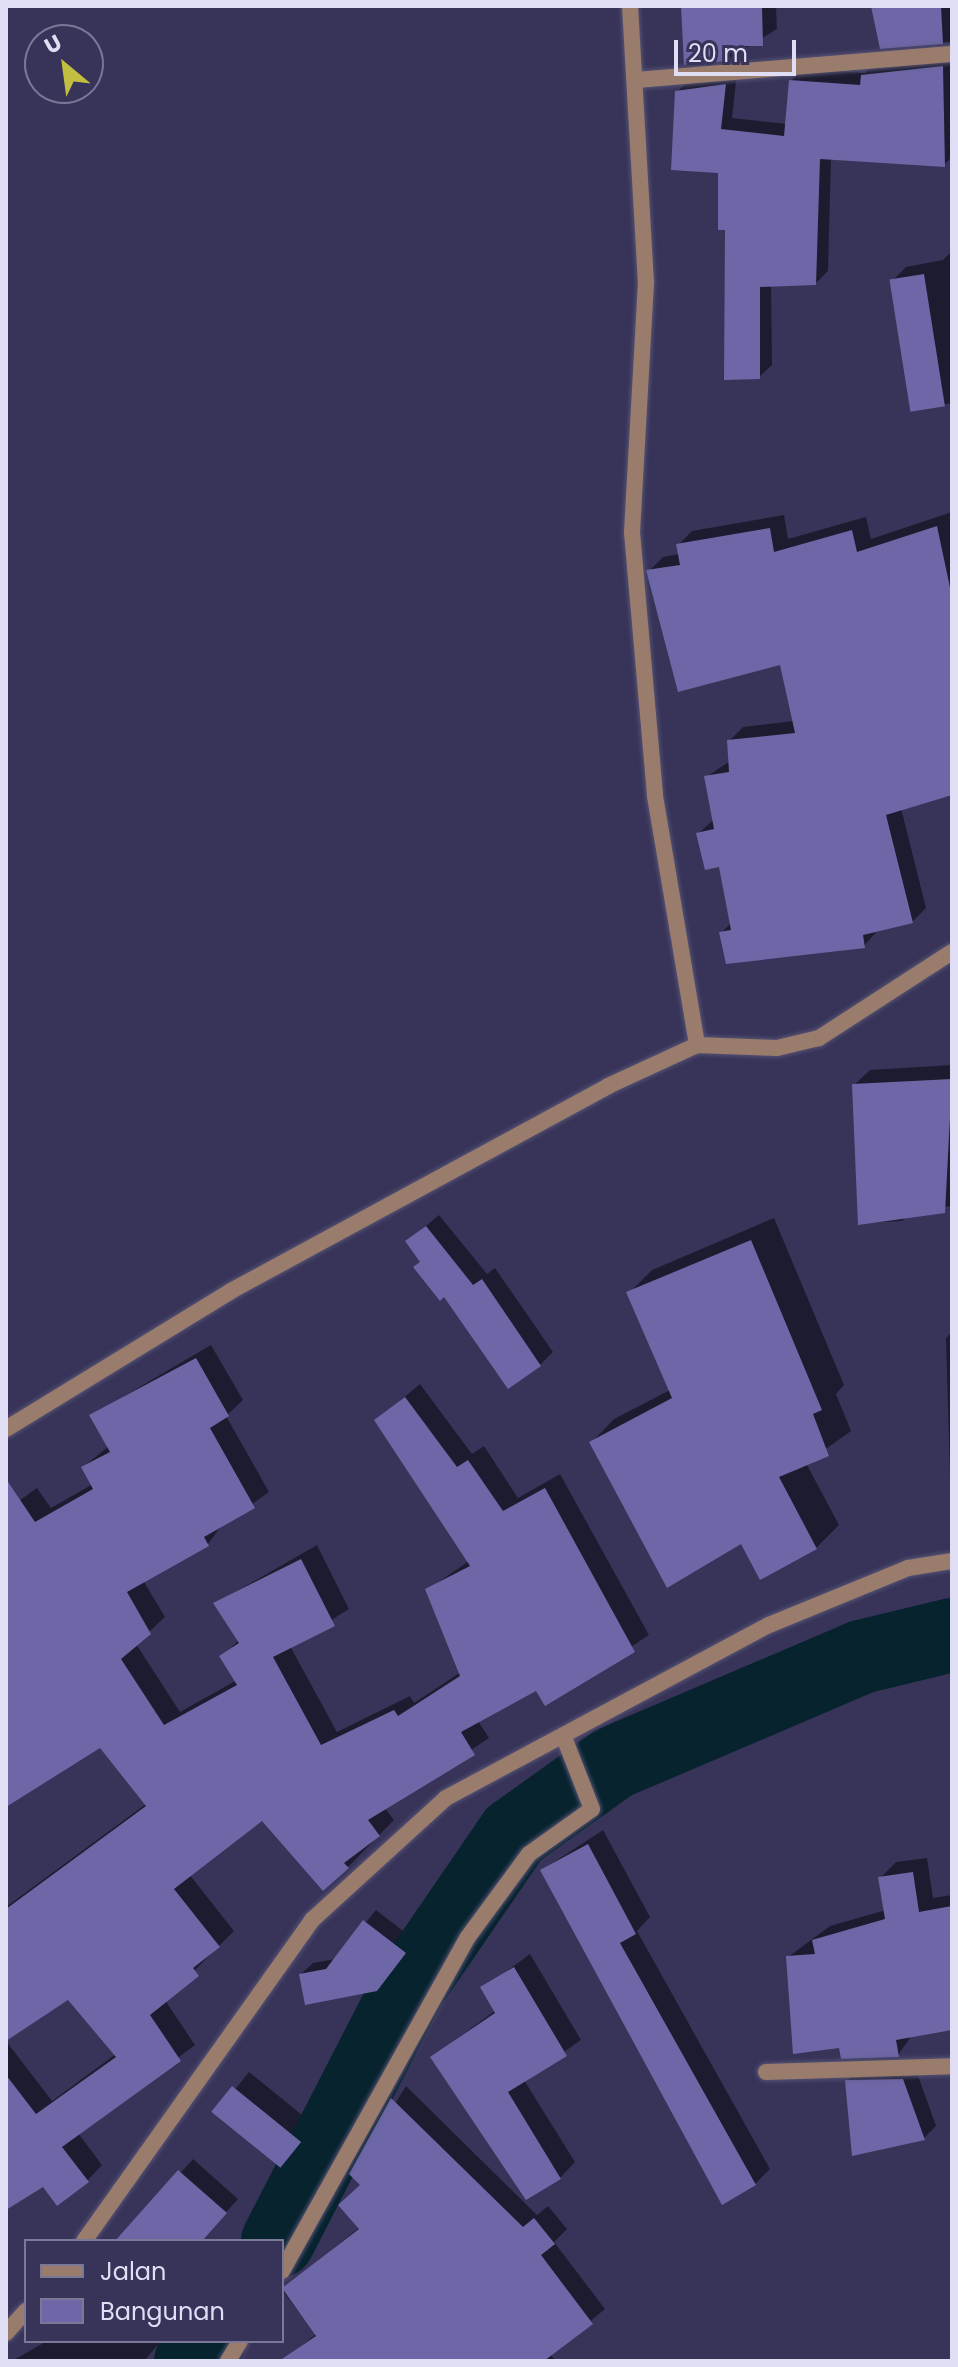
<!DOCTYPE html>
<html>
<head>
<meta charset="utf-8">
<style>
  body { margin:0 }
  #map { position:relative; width:958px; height:2367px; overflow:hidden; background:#383459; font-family:Poppins,sans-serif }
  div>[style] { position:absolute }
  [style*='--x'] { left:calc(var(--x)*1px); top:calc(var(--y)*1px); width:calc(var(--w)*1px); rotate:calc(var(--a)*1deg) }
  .shadow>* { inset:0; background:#0007; transform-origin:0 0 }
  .river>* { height:74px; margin:-37px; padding:0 37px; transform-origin:37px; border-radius:37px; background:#06232e }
  .building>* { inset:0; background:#6e67a7; transform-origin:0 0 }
  .roads { filter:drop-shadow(0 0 2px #565375) drop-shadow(0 0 2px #565375) }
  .minor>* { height:16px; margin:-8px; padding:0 8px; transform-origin:8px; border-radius:8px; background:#9a7c6c }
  span { translate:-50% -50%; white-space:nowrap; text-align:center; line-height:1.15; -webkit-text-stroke:8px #383459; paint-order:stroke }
  .frame { position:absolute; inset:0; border:8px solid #dfdef5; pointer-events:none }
  .legend { position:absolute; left:24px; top:2239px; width:260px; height:104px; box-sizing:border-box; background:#383459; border:2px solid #7b7897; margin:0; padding:10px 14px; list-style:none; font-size:24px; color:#dfdef5 }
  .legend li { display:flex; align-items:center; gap:16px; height:40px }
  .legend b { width:40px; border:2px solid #7b7897 }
  .north { position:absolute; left:24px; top:24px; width:80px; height:80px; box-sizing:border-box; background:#383459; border:2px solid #7b7897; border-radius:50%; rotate:331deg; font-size:22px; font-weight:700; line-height:32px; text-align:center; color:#dfdef5 }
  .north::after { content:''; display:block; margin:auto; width:28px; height:36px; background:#c1be40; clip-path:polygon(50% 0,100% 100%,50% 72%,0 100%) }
  .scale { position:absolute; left:674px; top:40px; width:122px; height:36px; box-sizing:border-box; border:4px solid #dfdef5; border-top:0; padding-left:10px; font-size:24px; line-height:28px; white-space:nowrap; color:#dfdef5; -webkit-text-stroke:6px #383459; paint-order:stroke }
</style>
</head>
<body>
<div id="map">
  <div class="shadow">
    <div style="clip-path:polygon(683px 6px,776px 6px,777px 29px,728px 59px)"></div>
    <div style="clip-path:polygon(873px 6px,952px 6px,952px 42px,881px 47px)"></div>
    <div style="clip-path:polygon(952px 55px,952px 157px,944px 165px,831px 158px,828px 271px,816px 283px,771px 284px,772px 365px,759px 377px,720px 171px,677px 92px,689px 80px,737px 73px,732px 118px,787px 124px,791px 81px,803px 69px,865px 73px,875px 63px)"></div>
    <div style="clip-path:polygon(952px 251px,952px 403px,913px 410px,892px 281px,906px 267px,943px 260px)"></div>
    <div style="clip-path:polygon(952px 512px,952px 793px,901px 808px,926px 908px,912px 922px,878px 930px,864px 946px,721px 933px,732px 922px,721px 864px,698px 834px,713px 820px,706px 777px,730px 761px,729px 741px,743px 727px,794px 721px,782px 663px,649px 571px,663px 557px,680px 554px,678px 545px,692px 531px,784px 515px,788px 539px,866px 517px,871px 539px)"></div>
    <div style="clip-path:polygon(952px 1065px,952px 1206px,913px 1211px,902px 1221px,860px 1223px,854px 1085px,870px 1070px)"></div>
    <div style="clip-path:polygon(439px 1215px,487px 1274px,495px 1268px,553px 1352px,540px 1365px,408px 1241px)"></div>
    <div style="clip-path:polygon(774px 1218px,844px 1385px,836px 1394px,851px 1431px,806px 1463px,839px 1525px,816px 1548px,742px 1541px,592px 1442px,614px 1419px,670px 1390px,629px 1293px,652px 1270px)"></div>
    <div style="clip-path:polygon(952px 1332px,952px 1510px,951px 1510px,946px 1338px)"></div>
    <div style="clip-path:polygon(211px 1345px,243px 1400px,226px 1416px,269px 1492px,221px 1526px,208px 1544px,143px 1580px,165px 1617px,136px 1644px,180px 1712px,237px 1680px,221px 1657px,239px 1640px,216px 1603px,317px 1545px,349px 1609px,290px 1646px,337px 1732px,410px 1696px,414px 1703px,461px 1672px,427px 1590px,469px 1561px,377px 1420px,420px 1384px,472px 1454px,484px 1446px,518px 1498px,560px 1474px,649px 1635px,545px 1703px,537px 1688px,478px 1721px,489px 1738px,385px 1808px,394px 1820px,348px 1867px,262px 1818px,189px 1874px,234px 1931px,165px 2000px,195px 2045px,78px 2133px,102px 2165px,88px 2180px,43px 2184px,6px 2208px,6px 2041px,52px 2101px,116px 2054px,69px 1997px,6px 2038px,6px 1907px,146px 1804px,100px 1745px,6px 1805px,6px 1510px,37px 1488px,51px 1508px,93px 1484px,83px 1467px,109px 1446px,92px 1415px)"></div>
    <div style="clip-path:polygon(603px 1830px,650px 1917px,637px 1931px,770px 2169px,755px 2184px,542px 1870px)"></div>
    <div style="clip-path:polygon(927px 1858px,933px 1898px,952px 1895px,952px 2028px,912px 2035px,898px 2055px,840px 2046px,788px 1957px,830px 1926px,886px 1910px,881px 1877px,896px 1862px)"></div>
    <div style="clip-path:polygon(376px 1910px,416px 1941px,376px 1989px,301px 1974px,313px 1963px,336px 1959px)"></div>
    <div style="clip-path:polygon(530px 1954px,581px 2040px,524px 2080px,575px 2162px,560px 2178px,432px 2057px,496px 2010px,483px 1988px)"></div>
    <div style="clip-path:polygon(915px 2067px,936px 2126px,924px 2138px,854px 2154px,847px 2081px,859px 2069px)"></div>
    <div style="left:249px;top:2072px;width:85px;height:52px;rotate:39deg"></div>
    <div style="clip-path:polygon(406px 2086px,537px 2215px,548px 2206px,567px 2229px,554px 2242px,605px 2309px,550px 2354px,556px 2361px,288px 2357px,316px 2334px,282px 2290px,360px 2227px,362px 2185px,351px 2174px)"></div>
    <div style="clip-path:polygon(193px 2159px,238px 2199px,200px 2241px,119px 2241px)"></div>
    <div style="clip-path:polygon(47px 2341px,161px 2341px,144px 2361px,12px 2361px)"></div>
  </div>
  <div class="river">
    <div style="--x:278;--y:2241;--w:282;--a:-62.8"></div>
    <div style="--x:407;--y:1990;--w:189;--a:-55.6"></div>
    <div style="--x:514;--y:1834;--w:122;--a:-35.6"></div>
    <div style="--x:613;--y:1763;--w:270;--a:-23.1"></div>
    <div style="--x:861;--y:1657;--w:94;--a:-13.6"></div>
    <div style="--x:191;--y:2361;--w:27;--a:-48"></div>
  </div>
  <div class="building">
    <div style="clip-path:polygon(681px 6px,762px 6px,763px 46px,730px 46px,728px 61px,684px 65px)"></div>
    <div style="clip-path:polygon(871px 6px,941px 6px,943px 44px,880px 49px)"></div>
    <div style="clip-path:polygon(943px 66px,945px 167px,820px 159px,816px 285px,760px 287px,760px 379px,724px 380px,725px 230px,718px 230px,718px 173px,671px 170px,675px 91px,726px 84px,721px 129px,784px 136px,789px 80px,860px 85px,861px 75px)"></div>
    <div style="left:924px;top:274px;width:134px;height:35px;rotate:81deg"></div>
    <div style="clip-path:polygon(937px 526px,952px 597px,952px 795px,886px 815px,913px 923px,863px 935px,865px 948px,726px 964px,719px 932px,731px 930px,719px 867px,705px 870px,696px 833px,714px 829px,704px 776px,729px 772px,727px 740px,795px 733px,780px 665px,678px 692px,646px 570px,680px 565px,676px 544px,770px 528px,774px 552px,852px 530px,857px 552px)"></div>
    <div style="clip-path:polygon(952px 1079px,945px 1213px,858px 1225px,852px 1084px)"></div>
    <div style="clip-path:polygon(426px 1226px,473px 1285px,482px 1279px,541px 1366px,508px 1389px,444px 1297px,440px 1301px,413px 1267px,420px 1262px,405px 1241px)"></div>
    <div style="clip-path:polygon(751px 1240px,822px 1410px,813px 1414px,829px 1456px,779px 1477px,817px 1549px,760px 1580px,741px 1544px,667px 1588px,589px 1442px,672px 1398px,626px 1292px)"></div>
    <div style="clip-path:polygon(196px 1358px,229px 1416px,210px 1428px,255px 1508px,204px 1537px,209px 1546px,127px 1592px,151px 1634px,121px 1659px,164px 1725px,237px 1685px,219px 1656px,239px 1643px,213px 1603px,301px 1559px,335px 1626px,273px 1657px,321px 1745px,394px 1710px,398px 1716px,460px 1676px,425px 1589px,470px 1566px,374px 1420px,405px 1397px,457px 1467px,468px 1460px,503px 1511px,545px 1488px,635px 1652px,545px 1706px,536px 1691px,461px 1732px,475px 1755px,368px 1820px,380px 1836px,344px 1863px,349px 1868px,323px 1891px,262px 1821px,174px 1889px,220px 1947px,193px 1968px,199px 1976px,150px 2015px,181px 2061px,62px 2147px,89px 2182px,57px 2206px,43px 2187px,6px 2210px,6px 2075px,36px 2114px,116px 2057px,68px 2000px,6px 2041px,6px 1909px,146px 1806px,100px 1748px,6px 1807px,6px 1479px,35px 1522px,93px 1489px,81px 1467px,110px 1452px,89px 1415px)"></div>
    <div style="clip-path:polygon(588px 1844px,636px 1934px,620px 1943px,756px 2185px,722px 2205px,540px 1870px)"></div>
    <div style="clip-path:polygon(913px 1872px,919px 1912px,952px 1906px,952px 2030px,896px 2040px,899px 2057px,841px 2059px,839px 2048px,793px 2054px,786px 1956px,815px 1954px,812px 1940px,885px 1919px,878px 1877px)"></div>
    <div style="clip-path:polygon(363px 1920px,406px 1953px,377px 1991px,305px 2005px,299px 1974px,326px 1969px)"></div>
    <div style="clip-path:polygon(514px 1967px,567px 2056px,508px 2092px,561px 2179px,526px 2200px,430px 2057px,495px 2013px,480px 1987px)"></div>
    <div style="clip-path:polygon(903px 2079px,925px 2140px,852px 2156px,845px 2080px)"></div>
    <div style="left:232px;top:2086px;width:89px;height:33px;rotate:39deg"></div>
    <div style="clip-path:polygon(391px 2098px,523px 2227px,534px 2218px,555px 2244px,541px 2255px,593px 2324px,544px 2361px,279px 2361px,316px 2336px,282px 2288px,359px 2229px,338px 2205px,360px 2185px,349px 2174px)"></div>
    <div style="clip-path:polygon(178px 2170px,227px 2213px,202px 2241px,115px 2241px)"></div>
  </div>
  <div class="roads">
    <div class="minor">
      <div style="--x:630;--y:6;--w:276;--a:86.7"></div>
      <div style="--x:646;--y:282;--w:250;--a:93.2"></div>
      <div style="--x:632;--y:532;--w:265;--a:85"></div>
      <div style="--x:655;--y:796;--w:253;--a:80.4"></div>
      <div style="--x:635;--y:80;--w:318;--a:-4.7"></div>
      <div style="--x:6;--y:1429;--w:264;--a:-31.5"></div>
      <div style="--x:231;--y:1291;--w:429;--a:-28.5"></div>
      <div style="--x:608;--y:1086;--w:98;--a:-24.7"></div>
      <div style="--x:697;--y:1045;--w:80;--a:2.1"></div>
      <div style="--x:777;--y:1048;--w:43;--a:-13.4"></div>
      <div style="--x:819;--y:1038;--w:158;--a:-32.9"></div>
      <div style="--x:766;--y:2072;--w:186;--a:-1.8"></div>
      <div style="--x:84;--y:2241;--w:394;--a:-54.6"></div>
      <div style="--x:312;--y:1920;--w:181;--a:-42.3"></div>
      <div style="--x:446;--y:1798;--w:366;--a:-28.2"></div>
      <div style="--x:769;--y:1625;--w:150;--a:-22.3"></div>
      <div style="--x:908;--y:1568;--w:45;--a:-9"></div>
      <div style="--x:282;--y:2271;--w:382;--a:-60.9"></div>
      <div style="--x:468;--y:1937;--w:103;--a:-53.7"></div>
      <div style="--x:529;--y:1854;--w:77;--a:-35.5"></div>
      <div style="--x:592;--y:1809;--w:79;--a:-111.4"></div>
      <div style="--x:6;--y:2333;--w:30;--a:-48"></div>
      <div style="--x:228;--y:2361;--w:23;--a:-59"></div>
    </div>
  </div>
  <div class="frame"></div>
  <ul class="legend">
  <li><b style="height:10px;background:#9a7c6c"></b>Jalan</li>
  <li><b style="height:22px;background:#6e67a7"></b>Bangunan</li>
  </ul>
  <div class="north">U</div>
  <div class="scale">20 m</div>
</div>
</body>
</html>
